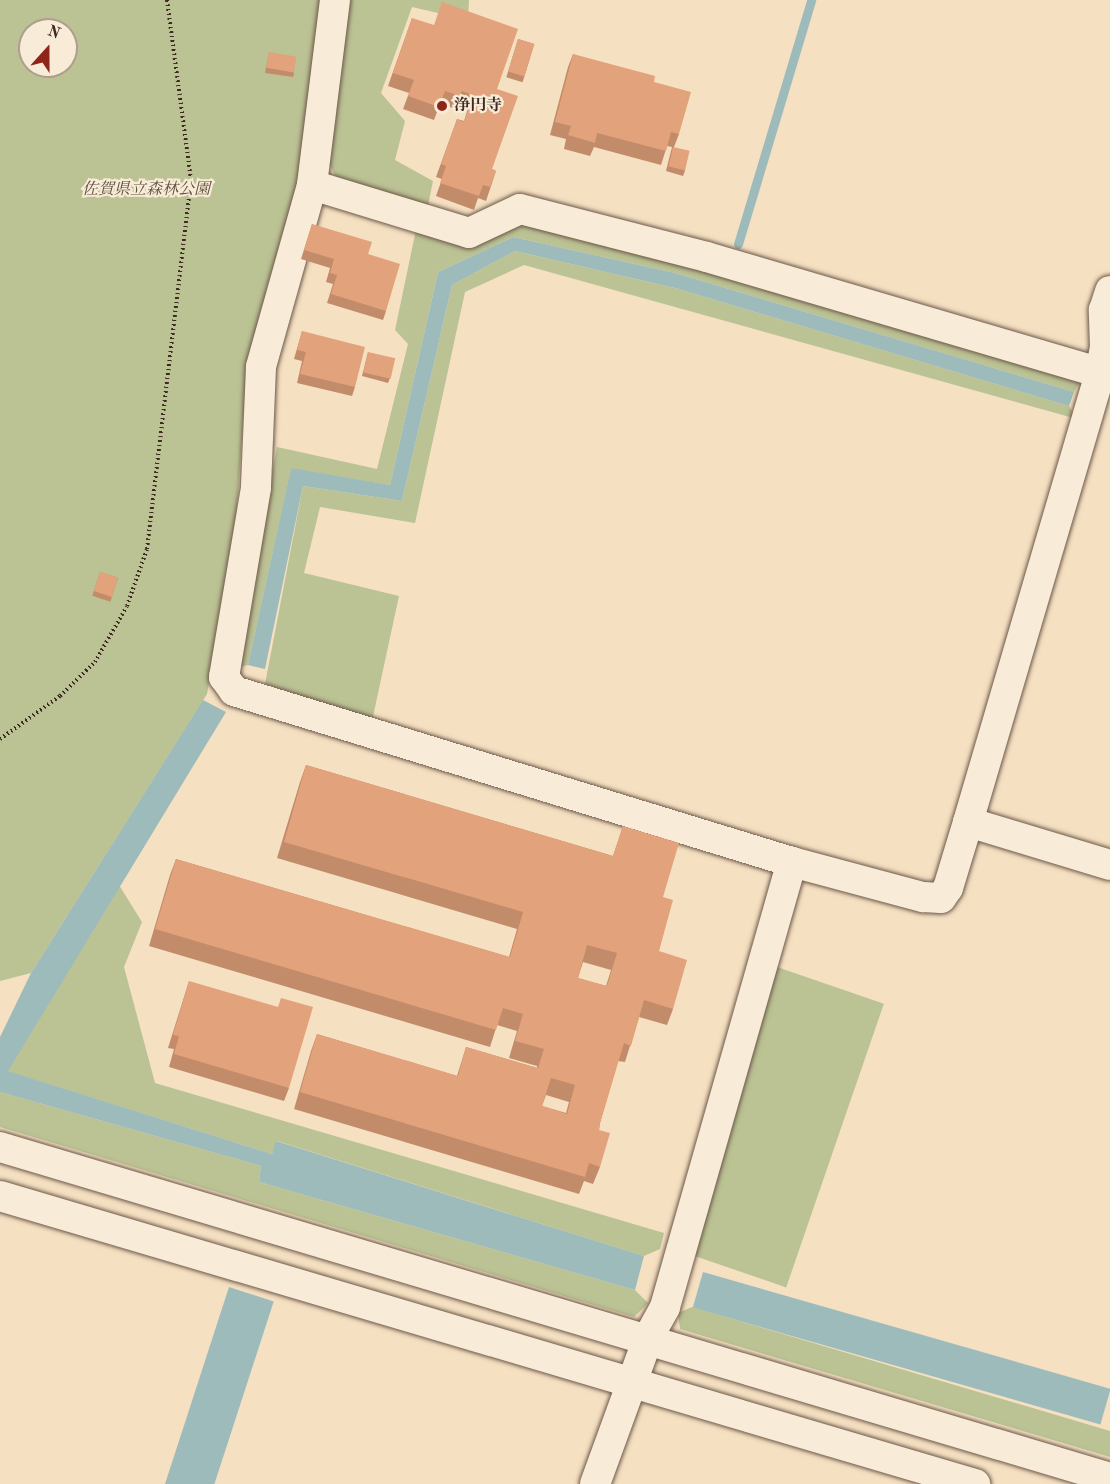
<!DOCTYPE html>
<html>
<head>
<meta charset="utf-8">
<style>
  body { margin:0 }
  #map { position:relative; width:1110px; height:1484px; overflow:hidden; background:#f5e0c2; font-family:"Old Standard TT","Noto Serif JP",serif }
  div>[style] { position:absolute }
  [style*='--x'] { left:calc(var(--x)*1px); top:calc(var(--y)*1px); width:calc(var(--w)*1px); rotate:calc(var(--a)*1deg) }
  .green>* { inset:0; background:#bbc294; transform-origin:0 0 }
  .water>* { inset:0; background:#9ebbbb; transform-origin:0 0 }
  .stream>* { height:9px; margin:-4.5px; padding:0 4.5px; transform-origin:4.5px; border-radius:4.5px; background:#9ebbbb }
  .path>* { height:4px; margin-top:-2px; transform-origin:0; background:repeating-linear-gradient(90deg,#3f2a21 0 1.5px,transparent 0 4.5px) }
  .roads { filter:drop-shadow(0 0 2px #6c5849) drop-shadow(0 0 2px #6c5849) }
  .minor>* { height:30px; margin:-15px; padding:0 15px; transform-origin:15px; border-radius:15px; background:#f8ebd7 }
  .wall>* { inset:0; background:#c28b6a; transform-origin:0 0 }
  .building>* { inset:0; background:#e2a27b; transform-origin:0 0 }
  .dots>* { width:16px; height:16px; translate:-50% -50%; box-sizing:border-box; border:3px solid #f8ebd7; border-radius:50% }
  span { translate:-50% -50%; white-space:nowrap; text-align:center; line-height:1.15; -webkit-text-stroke:4.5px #f8ebd7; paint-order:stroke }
  .poi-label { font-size:16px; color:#3f2a21; font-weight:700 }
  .left { translate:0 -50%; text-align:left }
  .park-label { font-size:16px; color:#5e503e; font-style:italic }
  .north { position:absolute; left:18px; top:18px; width:60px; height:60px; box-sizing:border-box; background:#f8ebd7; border:2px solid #ae9e8e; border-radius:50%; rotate:21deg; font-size:16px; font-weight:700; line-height:24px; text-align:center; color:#3f2a21 }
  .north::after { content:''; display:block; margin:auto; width:21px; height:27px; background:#8f2418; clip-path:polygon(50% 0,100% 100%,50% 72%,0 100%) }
</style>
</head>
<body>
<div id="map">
  <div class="green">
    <div style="clip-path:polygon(evenodd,0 0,328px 0,311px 139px,247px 366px,235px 535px,207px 694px,31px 973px,0 981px,0 0,30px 30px,66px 30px,66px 66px,30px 66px,30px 30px)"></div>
    <div style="clip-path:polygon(343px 0,469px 0,468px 20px,412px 7px,381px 93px,405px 121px,395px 160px,433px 181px,427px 211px,339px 183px,328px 162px)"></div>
    <div style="clip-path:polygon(510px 221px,676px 258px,1081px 379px,1074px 392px,675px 273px,513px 237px,438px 272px,390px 485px,291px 469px,248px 665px,236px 668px,277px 447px,377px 469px,408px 344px,395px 330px,417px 225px)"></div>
    <div style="clip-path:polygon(515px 251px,675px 288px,1069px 406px,1077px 419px,524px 265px,465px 292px,415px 523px,320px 507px,304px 573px,399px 596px,372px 721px,265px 684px,303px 486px,402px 501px,452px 285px)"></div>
    <div style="clip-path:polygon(119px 885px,142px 922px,124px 967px,155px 1083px,664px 1233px,660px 1249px,644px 1256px,277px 1141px,272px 1154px,7px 1071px)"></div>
    <div style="left:777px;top:967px;width:113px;height:300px;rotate:19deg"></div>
    <div style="clip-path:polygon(0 1092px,261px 1166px,259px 1182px,635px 1290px,648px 1303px,634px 1317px,0 1127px)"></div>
    <div style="clip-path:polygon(692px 1307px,1110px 1431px,1110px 1457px,680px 1329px,678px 1313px)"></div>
  </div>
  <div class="water">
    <div style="clip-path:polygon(513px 237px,675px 273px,1074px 392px,1069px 406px,675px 288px,515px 251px,452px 285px,402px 501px,303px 486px,265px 669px,248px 665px,291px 468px,390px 485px,438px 272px)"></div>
    <div style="clip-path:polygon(203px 700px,226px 712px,8px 1071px,272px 1154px,276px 1141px,644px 1256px,635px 1290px,259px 1182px,261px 1166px,0 1092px,0 1037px,31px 973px)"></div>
    <div style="left:703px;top:1272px;width:424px;height:37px;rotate:16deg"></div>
    <div style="left:229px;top:1287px;width:47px;height:211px;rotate:18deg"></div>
  </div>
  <div class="stream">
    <div style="--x:738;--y:244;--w:255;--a:-73.3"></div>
  </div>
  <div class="path">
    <div style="--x:0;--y:739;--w:74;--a:-35.6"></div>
    <div style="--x:60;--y:696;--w:49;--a:-44.2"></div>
    <div style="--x:95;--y:662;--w:64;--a:-60.3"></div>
    <div style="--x:127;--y:606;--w:60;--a:-70.7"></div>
    <div style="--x:147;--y:549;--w:372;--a:-83.2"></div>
    <div style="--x:191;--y:180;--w:182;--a:-97.6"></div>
  </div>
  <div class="roads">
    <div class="minor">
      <div style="--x:335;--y:0;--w:186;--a:97.1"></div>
      <div style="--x:312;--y:185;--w:189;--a:105.7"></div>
      <div style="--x:261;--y:367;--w:121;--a:92.4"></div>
      <div style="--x:256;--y:488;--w:192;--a:99.6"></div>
      <div style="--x:224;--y:677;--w:17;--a:54"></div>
      <div style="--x:234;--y:691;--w:584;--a:17.04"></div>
      <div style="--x:792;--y:862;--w:136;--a:15"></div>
      <div style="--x:923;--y:897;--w:18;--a:3"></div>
      <div style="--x:941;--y:898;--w:12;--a:-55"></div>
      <div style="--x:948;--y:888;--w:69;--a:-73.1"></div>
      <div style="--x:968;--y:822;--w:468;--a:-73.6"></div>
      <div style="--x:1100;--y:373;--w:26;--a:-79"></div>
      <div style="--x:1105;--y:347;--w:37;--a:-92"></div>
      <div style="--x:1104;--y:310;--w:20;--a:-72"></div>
      <div style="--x:312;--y:185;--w:164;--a:17"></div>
      <div style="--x:469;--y:233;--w:56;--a:-25.2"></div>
      <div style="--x:520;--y:209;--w:193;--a:14.4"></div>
      <div style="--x:707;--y:257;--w:410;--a:16.4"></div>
      <div style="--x:968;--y:822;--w:148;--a:16.8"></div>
      <div style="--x:0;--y:1147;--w:1158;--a:16.6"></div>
      <div style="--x:0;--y:1196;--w:1017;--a:16.46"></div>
      <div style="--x:595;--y:1484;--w:155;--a:-70"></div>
      <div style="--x:648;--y:1338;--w:35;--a:-61"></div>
      <div style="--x:665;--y:1307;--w:463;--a:-74.1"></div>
    </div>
  </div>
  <div class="wall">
    <div style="clip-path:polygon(412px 18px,497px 89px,492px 169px,496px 171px,486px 201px,478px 198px,474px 210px,436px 196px,442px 179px,436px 177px,457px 119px,464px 121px,468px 108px,458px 104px,456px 109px,440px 104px,434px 120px,403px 109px,409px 93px,388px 86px)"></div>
    <div style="left:518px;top:39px;width:17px;height:40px;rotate:17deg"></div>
    <div style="clip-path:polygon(269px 52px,294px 73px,293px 77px,265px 73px)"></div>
    <div style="clip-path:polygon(573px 54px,654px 82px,679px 134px,674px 147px,685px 171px,683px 176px,666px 171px,672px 147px,667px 146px,661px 165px,594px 147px,590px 156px,564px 149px,566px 139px,550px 135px,568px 67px)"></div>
    <div style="clip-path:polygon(312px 224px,368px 254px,386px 311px,383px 320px,327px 303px,333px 284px,326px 282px,330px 268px,301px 259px)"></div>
    <div style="clip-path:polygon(302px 331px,355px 387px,352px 396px,297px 383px,302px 361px,294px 359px)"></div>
    <div style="clip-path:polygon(368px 352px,390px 378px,388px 383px,362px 376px)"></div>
    <div style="left:100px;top:572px;width:19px;height:25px;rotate:18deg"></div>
    <div style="clip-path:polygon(evenodd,306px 765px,613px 856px,623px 826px,663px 897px,659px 951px,673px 1009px,667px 1025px,639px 1017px,625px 1062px,618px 1061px,600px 1123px,599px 1130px,600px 1167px,593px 1184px,584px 1181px,579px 1194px,294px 1109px,311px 1051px,317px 1034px,457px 1076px,466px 1047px,537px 1068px,537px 1066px,509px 1058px,517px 1031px,497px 1025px,490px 1047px,149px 946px,170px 875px,176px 859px,509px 957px,517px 929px,277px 858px,300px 782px,306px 765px,583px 962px,611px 970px,606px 986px,578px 978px,583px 962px,306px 765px,546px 1095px,569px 1102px,566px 1113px,542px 1106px,546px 1095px)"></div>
    <div style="clip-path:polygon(189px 981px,289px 1088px,284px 1101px,169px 1067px,174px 1049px,168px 1048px)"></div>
  </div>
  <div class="building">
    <div style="clip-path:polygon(442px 2px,518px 29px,497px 89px,518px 96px,492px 169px,496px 171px,490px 187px,483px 185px,479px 196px,440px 183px,446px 166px,441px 164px,457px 119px,464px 122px,471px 101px,480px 104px,483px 99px,462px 91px,460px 96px,445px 91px,439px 107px,408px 96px,414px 80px,393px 73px,412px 18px,434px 25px)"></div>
    <div style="left:518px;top:39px;width:17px;height:34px;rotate:17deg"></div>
    <div style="left:269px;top:52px;width:28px;height:16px;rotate:10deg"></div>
    <div style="clip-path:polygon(573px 54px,655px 76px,654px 82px,691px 92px,679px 134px,671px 132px,666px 151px,597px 133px,595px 143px,568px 135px,571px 126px,555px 122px)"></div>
    <div style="left:673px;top:147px;width:17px;height:20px;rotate:13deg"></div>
    <div style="clip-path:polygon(312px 224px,372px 242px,368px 254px,400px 264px,386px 311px,331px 294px,337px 275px,330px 273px,334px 259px,304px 250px)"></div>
    <div style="clip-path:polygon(302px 331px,365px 347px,355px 387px,300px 374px,306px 352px,297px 350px)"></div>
    <div style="left:368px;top:352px;width:28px;height:21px;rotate:13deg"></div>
    <div style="left:100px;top:572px;width:19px;height:20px;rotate:18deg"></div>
    <div style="clip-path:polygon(evenodd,306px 765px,613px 856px,623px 826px,679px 843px,663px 897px,673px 900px,659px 951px,687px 960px,673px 1009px,644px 1000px,631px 1046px,624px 1043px,600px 1123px,599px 1130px,610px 1133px,600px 1167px,589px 1163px,585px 1177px,300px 1092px,317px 1034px,458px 1076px,466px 1047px,538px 1068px,544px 1049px,515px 1041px,523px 1014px,503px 1008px,496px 1030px,155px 929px,176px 859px,510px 957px,523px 912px,284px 842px,306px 765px,587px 945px,617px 953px,607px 986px,578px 978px,587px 945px,306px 765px,551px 1078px,575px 1085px,567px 1114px,542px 1106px,551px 1078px)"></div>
    <div style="clip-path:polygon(189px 981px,278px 1007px,281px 998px,313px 1007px,289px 1088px,174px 1054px,179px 1036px,173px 1035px)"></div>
  </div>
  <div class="dots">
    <div style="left:442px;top:106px;background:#8f2418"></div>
  </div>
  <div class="poi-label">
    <span class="left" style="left:454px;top:106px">浄円寺</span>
  </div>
  <div class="park-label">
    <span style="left:146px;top:190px">佐賀県立森林公園</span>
  </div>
  <div class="north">N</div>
</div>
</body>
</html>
